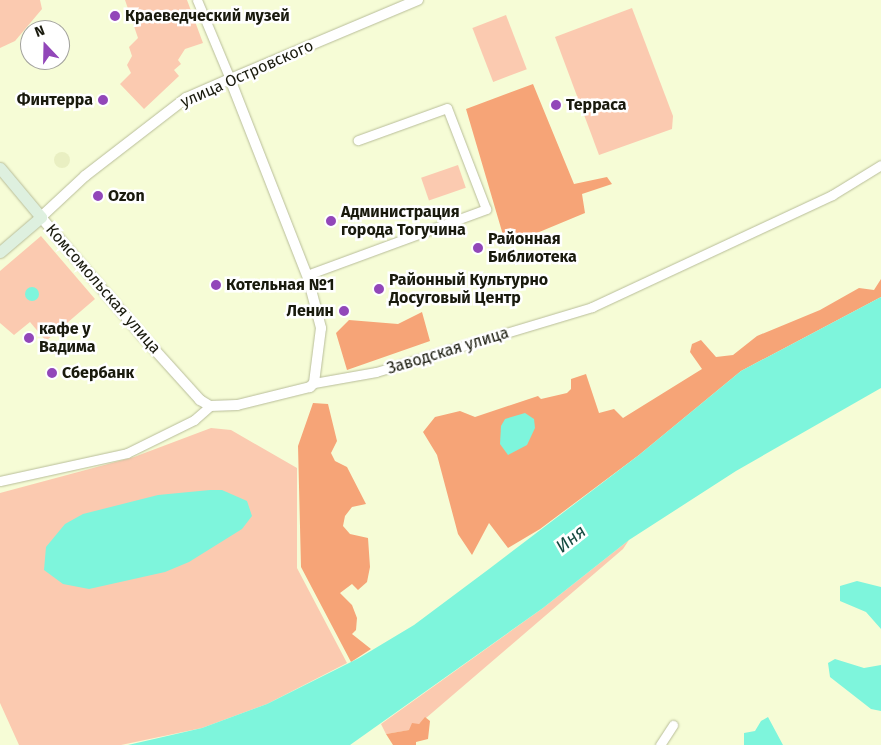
<!DOCTYPE html>
<html>
<head>
<meta charset="utf-8">
<style>
  body { margin:0 }
  #map { position:relative; width:881px; height:745px; overflow:hidden; background:#f6fcd6; font-family:"Fira Sans",sans-serif }
  div>[style] { position:absolute }
  [style*='--x'] { left:calc(var(--x)*1px); top:calc(var(--y)*1px); width:calc(var(--w)*1px); rotate:calc(var(--a)*1deg) }
  .built>* { inset:0; background:#e9efc2 }
  .round { border-radius:50% }
  .green>* { inset:0; background:#fbcab0; transform-origin:0 0 }
  .forest>* { inset:0; background:#f6a477 }
  .water>* { inset:0; background:#7ef5dc }
  .roads { filter:drop-shadow(0 0 1px #b8bd99) drop-shadow(0 0 1px #b8bd99) }
  .minor>* { height:9px; margin:-4.5px; padding:0 4.5px; transform-origin:4.5px; border-radius:4.5px; background:#fff }
  .tertiary>* { height:10px; margin:-5px; padding:0 5px; transform-origin:5px; border-radius:5px; background:#fff }
  .secondary>* { height:11px; margin:-5.5px; padding:0 5.5px; transform-origin:5.5px; border-radius:5.5px; background:#def0df }
  .dots>* { width:14px; height:14px; translate:-50% -50%; box-sizing:border-box; border:2px solid #fff; border-radius:50% }
  span { translate:-50% -50%; white-space:nowrap; text-align:center; line-height:1.15; -webkit-text-stroke:5px #fff; paint-order:stroke }
  .poi-label { font-size:16px; color:#191a0d; font-weight:700 }
  .left { translate:0 -50%; text-align:left }
  .right { translate:-100% -50%; text-align:right }
  .street-label { font-size:16px; color:#191a0d }
  .water-label { font-size:18px; color:#164b41; font-style:italic }
  .north { position:absolute; left:20px; top:20px; width:50px; height:50px; box-sizing:border-box; background:#fff; border:1px solid #a3a39e; border-radius:50%; rotate:339deg; font-size:14px; font-weight:700; line-height:20px; text-align:center; color:#191a0d }
  .north::after { content:''; display:block; margin:auto; width:18px; height:22px; background:#9247b9; clip-path:polygon(50% 0,100% 100%,50% 72%,0 100%) }
</style>
</head>
<body>
<div id="map">
  <div class="built">
    <div class="round" style="left:54px;top:152px;width:16px;height:16px"></div>
  </div>
  <div class="green">
    <div style="clip-path:polygon(0 0,40px 0,42px 9px,15px 41px,0 48px)"></div>
    <div style="clip-path:polygon(125px 0,187px 0,203px 43px,185px 49px,178px 60px,181px 64px,174px 70px,179px 76px,144px 109px,120px 84px,131px 73px,127px 65px,132px 56px,129px 47px,138px 38px)"></div>
    <div style="clip-path:polygon(632px 8px,673px 116px,672px 129px,599px 155px,555px 37px)"></div>
    <div style="left:506px;top:15px;width:58px;height:36px;rotate:69deg"></div>
    <div style="left:458px;top:165px;width:24px;height:39px;rotate:71deg"></div>
    <div style="clip-path:polygon(41px 236px,95px 299px,46px 341px,30px 322px,14px 335px,0 323px,0 271px)"></div>
    <div style="clip-path:polygon(211px 428px,231px 430px,297px 468px,297px 568px,347px 663px,267px 704px,202px 728px,121px 745px,19px 745px,0 703px,0 493px,134px 457px)"></div>
    <div style="clip-path:polygon(629px 540px,623px 549px,419px 724px,410px 730px,386px 734px,381px 724px,543px 608px)"></div>
  </div>
  <div class="forest">
    <div style="clip-path:polygon(533px 84px,574px 184px,607px 177px,612px 184px,582px 194px,585px 213px,520px 240px,503px 235px,466px 109px)"></div>
    <div style="clip-path:polygon(881px 279px,881px 297px,741px 371px,639px 455px,540px 529px,508px 548px,489px 523px,472px 555px,458px 534px,437px 455px,423px 432px,435px 417px,460px 411px,475px 417px,538px 396px,541px 399px,567px 393px,571px 389px,571px 379px,586px 374px,599px 413px,614px 409px,623px 418px,702px 369px,690px 352px,692px 344px,701px 340px,716px 357px,733px 355px,757px 336px,820px 310px,859px 288px,874px 290px)"></div>
    <div style="clip-path:polygon(422px 312px,430px 341px,347px 370px,336px 333px,349px 320px,398px 324px)"></div>
    <div style="clip-path:polygon(313px 403px,328px 404px,337px 441px,331px 453px,335px 461px,347px 467px,366px 504px,352px 507px,345px 516px,343px 526px,350px 534px,368px 538px,370px 567px,367px 582px,358px 590px,352px 584px,340px 593px,352px 605px,357px 618px,356px 630px,352px 634px,371px 649px,351px 662px,301px 567px,298px 446px)"></div>
    <div style="clip-path:polygon(425px 717px,430px 721px,428px 739px,416px 742px,416px 745px,393px 745px,386px 734px,409px 730px,412px 723px,419px 724px)"></div>
  </div>
  <div class="water">
    <div class="round" style="left:25px;top:287px;width:14px;height:14px"></div>
    <div style="clip-path:polygon(881px 297px,881px 388px,736px 471px,629px 540px,543px 608px,350px 745px,128px 745px,202px 728px,267px 704px,359px 658px,414px 625px,489px 569px,639px 455px,741px 371px)"></div>
    <div style="clip-path:polygon(525px 413px,534px 419px,535px 428px,527px 445px,508px 455px,500px 444px,501px 426px,505px 419px)"></div>
    <div style="clip-path:polygon(210px 490px,222px 490px,247px 501px,252px 516px,242px 529px,189px 562px,165px 572px,89px 589px,63px 584px,44px 570px,46px 547px,65px 524px,83px 514px,158px 495px)"></div>
    <div style="clip-path:polygon(857px 581px,881px 587px,881px 629px,866px 612px,840px 601px,840px 586px)"></div>
    <div style="clip-path:polygon(835px 659px,864px 668px,881px 665px,881px 711px,871px 709px,830px 677px,828px 663px)"></div>
    <div style="clip-path:polygon(768px 717px,783px 745px,744px 745px,744px 733px,755px 731px,761px 721px)"></div>
  </div>
  <div class="roads">
    <div class="minor">
      <div style="--x:197;--y:0;--w:86;--a:67.3"></div>
      <div style="--x:307;--y:275;--w:191;--a:-20.2"></div>
      <div style="--x:486;--y:209;--w:108;--a:-111.1"></div>
      <div style="--x:447;--y:108;--w:95;--a:160.2"></div>
      <div style="--x:314;--y:383;--w:63;--a:-10.1"></div>
      <div style="--x:376;--y:372;--w:226;--a:-16.7"></div>
      <div style="--x:592;--y:307;--w:265;--a:-25"></div>
      <div style="--x:832;--y:195;--w:57;--a:-31.5"></div>
      <div style="--x:0;--y:481;--w:130;--a:-12.4"></div>
      <div style="--x:127;--y:453;--w:75;--a:-26.2"></div>
      <div style="--x:194;--y:420;--w:21;--a:-41"></div>
      <div style="--x:660;--y:745;--w:24;--a:-57"></div>
    </div>
    <div class="tertiary">
      <div style="--x:230;--y:79;--w:214;--a:68.6"></div>
      <div style="--x:308;--y:278;--w:52;--a:75.4"></div>
      <div style="--x:321;--y:328;--w:55;--a:97.3"></div>
      <div style="--x:314;--y:383;--w:6;--a:135"></div>
      <div style="--x:310;--y:387;--w:75;--a:166.1"></div>
      <div style="--x:237;--y:405;--w:27;--a:178"></div>
      <div style="--x:210;--y:406;--w:12;--a:-149"></div>
      <div style="--x:200;--y:400;--w:85;--a:-132.1"></div>
      <div style="--x:143;--y:337;--w:157;--a:-130.4"></div>
      <div style="--x:41;--y:217;--w:60;--a:-43"></div>
      <div style="--x:85;--y:176;--w:128;--a:-37.7"></div>
      <div style="--x:186;--y:98;--w:48;--a:-23.4"></div>
      <div style="--x:230;--y:79;--w:204;--a:-22.8"></div>
    </div>
    <div class="secondary">
      <div style="--x:0;--y:168;--w:64;--a:50.1"></div>
      <div style="--x:41;--y:217;--w:54;--a:139.5"></div>
    </div>
  </div>
  <div class="dots">
    <div style="left:115px;top:16px;background:#9247b9"></div>
    <div style="left:103px;top:100px;background:#9247b9"></div>
    <div style="left:556px;top:105px;background:#9247b9"></div>
    <div style="left:98px;top:196px;background:#9247b9"></div>
    <div style="left:331px;top:221px;background:#9247b9"></div>
    <div style="left:478px;top:248px;background:#9247b9"></div>
    <div style="left:216px;top:285px;background:#9247b9"></div>
    <div style="left:379px;top:289px;background:#9247b9"></div>
    <div style="left:344px;top:311px;background:#9247b9"></div>
    <div style="left:29px;top:338px;background:#9247b9"></div>
    <div style="left:52px;top:373px;background:#9247b9"></div>
  </div>
  <div class="poi-label">
    <span class="left" style="left:125px;top:16px">Краеведческий музей</span>
    <span class="right" style="left:93px;top:100px">Финтерра</span>
    <span class="left" style="left:566px;top:105px">Терраса</span>
    <span class="left" style="left:108px;top:196px">Ozon</span>
    <span class="left" style="left:341px;top:221px">Администрация<br>города Тогучина</span>
    <span class="left" style="left:488px;top:248px">Районная<br>Библиотека</span>
    <span class="left" style="left:389px;top:289px">Районный Культурно<br>Досуговый Центр</span>
    <span class="left" style="left:226px;top:285px">Котельная №1</span>
    <span class="right" style="left:334px;top:311px">Ленин</span>
    <span class="left" style="left:39px;top:338px">кафе у<br>Вадима</span>
    <span class="left" style="left:62px;top:373px">Сбербанк</span>
  </div>
  <div class="street-label">
    <span style="left:247px;top:74px;rotate:-24deg">улица Островского</span>
    <span style="left:103px;top:289px;rotate:49deg">Комсомольская улица</span>
    <span style="left:448px;top:351px;rotate:-17deg">Заводская улица</span>
  </div>
  <div class="water-label">
    <span style="left:571px;top:539px;rotate:-38deg">Иня</span>
  </div>
  <div class="north">N</div>
</div>
</body>
</html>
